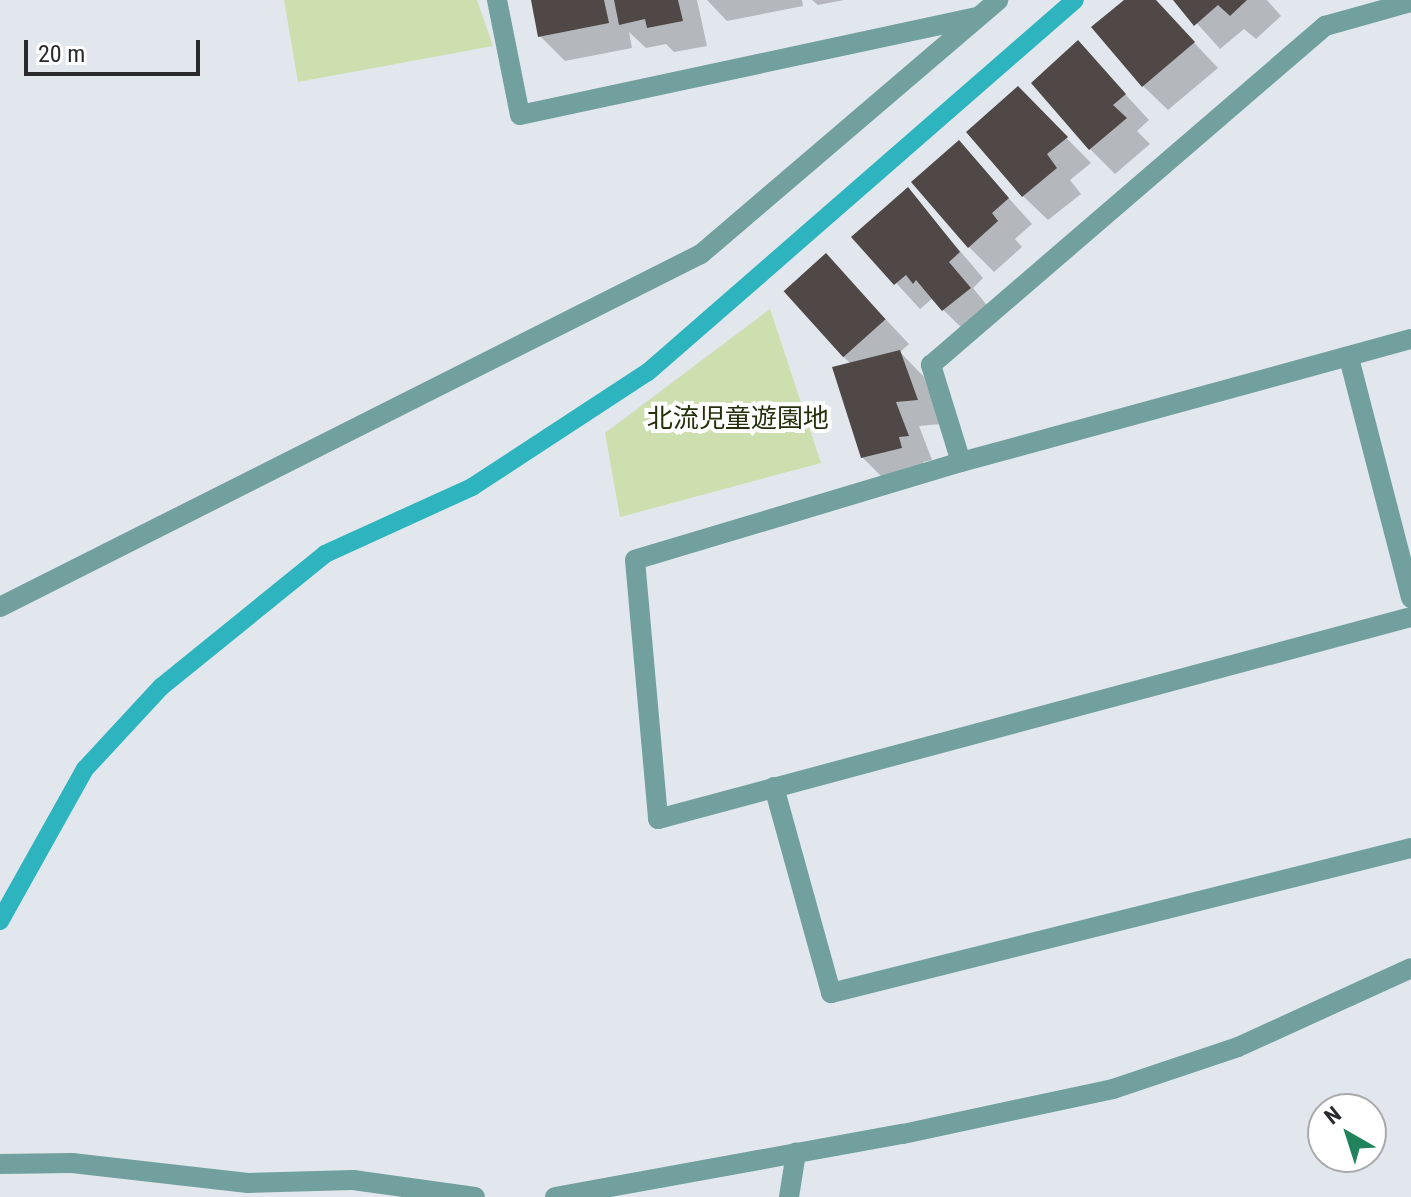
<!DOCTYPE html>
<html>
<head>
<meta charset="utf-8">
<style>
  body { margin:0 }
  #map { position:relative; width:1411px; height:1197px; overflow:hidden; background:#e2e7ed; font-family:"Roboto Condensed","Noto Sans JP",sans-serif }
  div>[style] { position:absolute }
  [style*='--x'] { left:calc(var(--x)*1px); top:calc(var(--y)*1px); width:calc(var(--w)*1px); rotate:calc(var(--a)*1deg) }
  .green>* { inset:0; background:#cddfae }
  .shadow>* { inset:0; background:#0003 }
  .stream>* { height:18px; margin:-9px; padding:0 9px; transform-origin:9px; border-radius:9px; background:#2db4be }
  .building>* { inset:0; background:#4f4846; transform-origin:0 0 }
  .street>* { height:20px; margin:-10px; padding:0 10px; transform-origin:10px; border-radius:10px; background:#71a09f }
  span { translate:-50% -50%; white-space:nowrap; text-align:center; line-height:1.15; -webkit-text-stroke:8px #fff; paint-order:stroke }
  .park-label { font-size:26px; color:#242f0c }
  .north { position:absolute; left:1307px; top:1093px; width:80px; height:80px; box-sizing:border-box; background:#fff; border:2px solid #a9aaab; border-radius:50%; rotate:321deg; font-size:22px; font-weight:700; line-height:32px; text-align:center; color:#282a2c }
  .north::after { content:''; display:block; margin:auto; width:28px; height:36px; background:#21835c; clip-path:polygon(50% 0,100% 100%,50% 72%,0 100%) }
  .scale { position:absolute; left:24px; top:40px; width:176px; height:36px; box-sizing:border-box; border:4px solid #282a2c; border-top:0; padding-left:10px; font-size:24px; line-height:28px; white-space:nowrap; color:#282a2c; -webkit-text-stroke:6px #fff; paint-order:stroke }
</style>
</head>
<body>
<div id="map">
  <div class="green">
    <div style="clip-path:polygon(284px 0,477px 0,493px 46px,298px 82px)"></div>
    <div style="clip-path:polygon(770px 309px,821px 463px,620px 517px,605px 433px)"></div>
  </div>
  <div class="shadow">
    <div style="clip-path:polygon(533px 0,697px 0,707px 46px,674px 52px,666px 44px,646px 48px,629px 32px,632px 48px,565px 61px,540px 36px)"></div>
    <div style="clip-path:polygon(707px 0,802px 0,803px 6px,727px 21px)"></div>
    <div style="clip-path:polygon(812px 0,844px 0,818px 5px)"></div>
    <div style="clip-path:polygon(1127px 0,1154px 0,1218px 68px,1168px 110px,1143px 86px)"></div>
    <div style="clip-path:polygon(1176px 0,1267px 0,1281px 16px,1256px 39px,1244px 29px,1220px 49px)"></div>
    <div style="clip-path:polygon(1078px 43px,1149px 120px,1137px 131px,1150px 144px,1115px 174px,1090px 149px)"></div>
    <div style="clip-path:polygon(1018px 89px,1091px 163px,1070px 180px,1081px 194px,1048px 220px,1023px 196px)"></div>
    <div style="clip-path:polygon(959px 143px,1032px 224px,1015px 239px,1022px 247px,994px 272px,969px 247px)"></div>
    <div style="clip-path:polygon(908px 190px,983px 278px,973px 288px,994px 314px,968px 334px,932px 299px,920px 309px,854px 237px)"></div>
    <div style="clip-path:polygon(826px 256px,909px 344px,900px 352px,924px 377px,941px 424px,919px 426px,932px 460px,923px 462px,926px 472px,887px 482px,862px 457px,851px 364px,841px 354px)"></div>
  </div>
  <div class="stream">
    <div style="--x:0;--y:921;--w:174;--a:-60.8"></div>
    <div style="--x:85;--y:769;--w:112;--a:-47.2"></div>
    <div style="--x:161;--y:687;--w:211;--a:-39"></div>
    <div style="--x:325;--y:554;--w:162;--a:-24.5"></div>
    <div style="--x:472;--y:487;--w:210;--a:-33.2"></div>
    <div style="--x:648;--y:372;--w:566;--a:-41.06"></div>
  </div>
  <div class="building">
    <div style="clip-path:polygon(531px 0,604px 0,609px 23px,538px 37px)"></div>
    <div style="clip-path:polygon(614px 0,678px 0,683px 21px,647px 28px,645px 19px,619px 25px)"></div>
    <div style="clip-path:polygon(1124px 0,1156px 0,1195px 42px,1142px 87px,1091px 27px)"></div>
    <div style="clip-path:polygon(1173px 0,1247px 0,1230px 16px,1218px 5px,1194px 26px)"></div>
    <div style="clip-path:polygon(1078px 40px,1126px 94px,1113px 105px,1127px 118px,1089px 150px,1031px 83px)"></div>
    <div style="clip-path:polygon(1018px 86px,1068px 137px,1047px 154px,1057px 168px,1022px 197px,966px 132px)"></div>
    <div style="clip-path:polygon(959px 140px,1009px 198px,992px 213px,998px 221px,968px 248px,911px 182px)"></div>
    <div style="clip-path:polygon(908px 187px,960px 252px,949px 262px,971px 288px,942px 311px,916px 280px,913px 284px,906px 275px,894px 285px,851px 237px)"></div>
    <div style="left:826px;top:253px;width:89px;height:57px;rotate:48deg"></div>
    <div style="clip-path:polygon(900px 350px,918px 400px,896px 402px,909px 436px,899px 437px,902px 448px,861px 458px,832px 367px)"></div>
  </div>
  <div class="street">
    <div style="--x:497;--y:0;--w:117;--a:78.7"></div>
    <div style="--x:520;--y:115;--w:467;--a:-12.1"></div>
    <div style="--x:1411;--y:339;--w:467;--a:164.7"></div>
    <div style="--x:961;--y:462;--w:340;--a:163.3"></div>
    <div style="--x:635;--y:560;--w:260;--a:84.9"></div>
    <div style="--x:658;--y:819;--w:780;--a:-15.02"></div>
    <div style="--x:1349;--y:358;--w:248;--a:75.5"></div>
    <div style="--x:961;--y:462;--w:102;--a:-107.2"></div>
    <div style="--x:931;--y:365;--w:520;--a:-40.71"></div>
    <div style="--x:1325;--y:26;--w:89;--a:-15.6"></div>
    <div style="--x:0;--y:607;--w:785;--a:-26.73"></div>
    <div style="--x:701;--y:254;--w:391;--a:-40.5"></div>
    <div style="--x:774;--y:787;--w:214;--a:74.5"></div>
    <div style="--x:831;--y:993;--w:598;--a:-14.04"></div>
    <div style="--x:0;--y:1164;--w:72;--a:-0.8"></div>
    <div style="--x:72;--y:1163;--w:177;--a:6.5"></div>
    <div style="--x:248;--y:1183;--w:105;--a:-1.6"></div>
    <div style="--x:353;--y:1180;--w:123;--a:7.9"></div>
    <div style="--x:555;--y:1197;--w:354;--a:-10.3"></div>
    <div style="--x:903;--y:1134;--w:215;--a:-12.1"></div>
    <div style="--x:1113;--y:1089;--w:132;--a:-18.6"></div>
    <div style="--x:1238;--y:1047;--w:190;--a:-24.5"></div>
    <div style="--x:789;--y:1197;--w:45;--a:-81"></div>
  </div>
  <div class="park-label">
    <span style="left:738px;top:419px">北流児童遊園地</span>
  </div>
  <div class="north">N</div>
  <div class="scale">20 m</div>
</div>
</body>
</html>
